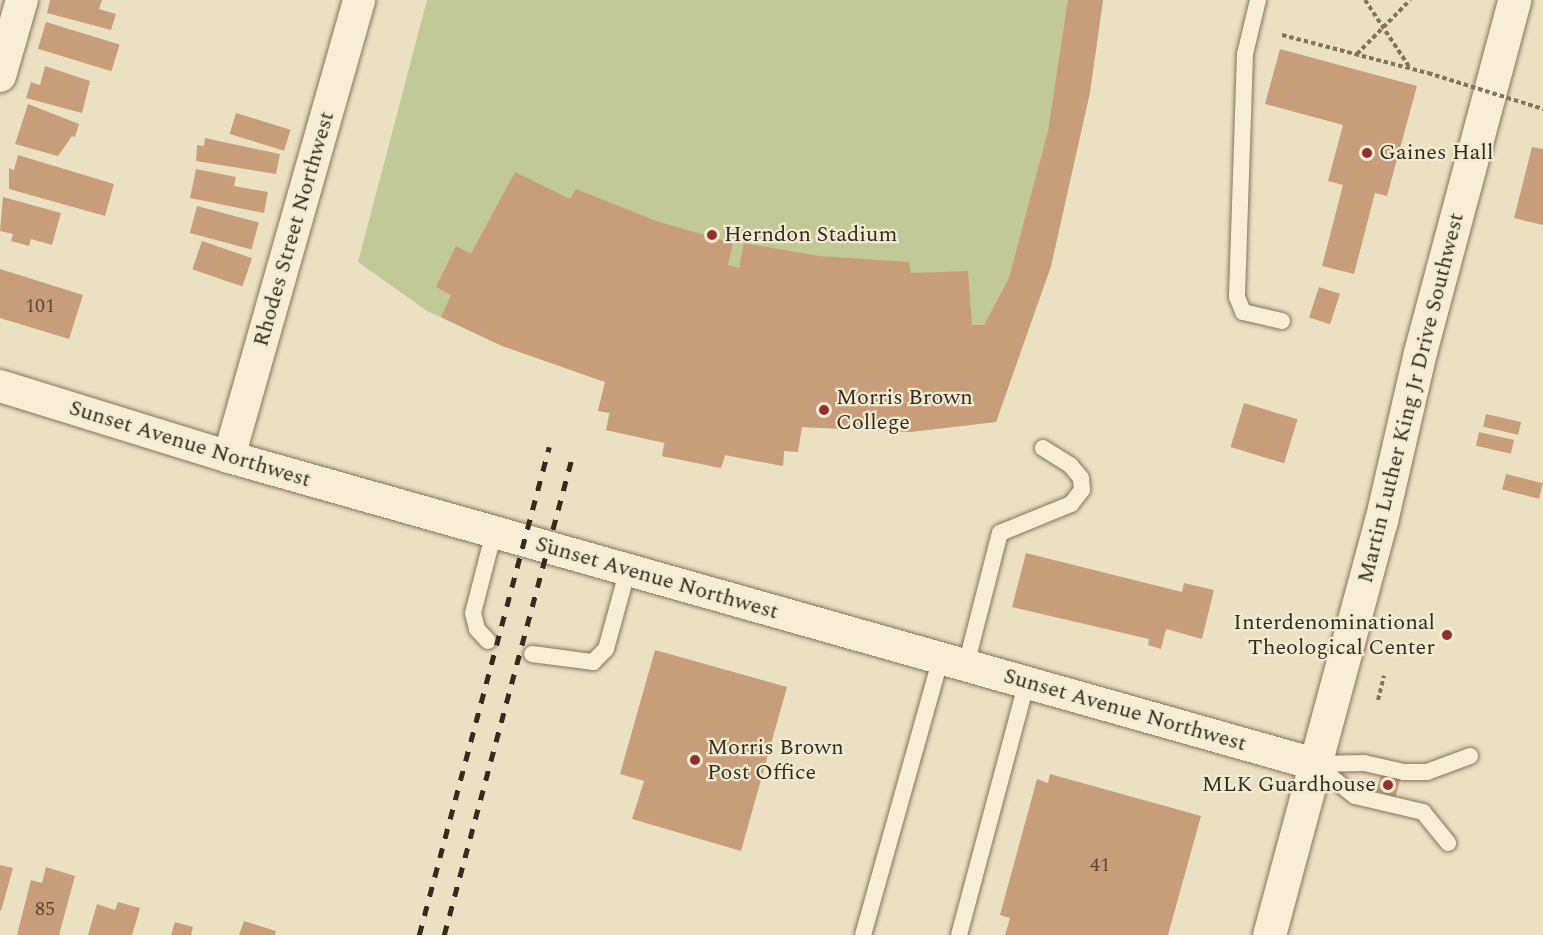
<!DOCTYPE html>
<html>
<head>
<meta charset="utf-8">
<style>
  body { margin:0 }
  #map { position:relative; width:1543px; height:935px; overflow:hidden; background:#ebe1c2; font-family:Spectral,serif }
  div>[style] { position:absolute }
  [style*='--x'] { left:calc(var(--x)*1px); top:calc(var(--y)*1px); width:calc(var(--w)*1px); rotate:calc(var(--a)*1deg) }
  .green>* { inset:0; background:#c1c997 }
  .building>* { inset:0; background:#c89e7a; transform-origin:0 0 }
  .path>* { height:4px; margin-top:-2px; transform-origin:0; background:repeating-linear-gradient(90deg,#84735b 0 4.5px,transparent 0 7.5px) }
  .roads { filter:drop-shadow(0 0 2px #84735b) drop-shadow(0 0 2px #84735b) }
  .service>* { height:16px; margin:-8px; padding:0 8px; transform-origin:8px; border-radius:8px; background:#f7eed5 }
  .minor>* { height:32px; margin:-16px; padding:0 16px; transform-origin:16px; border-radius:16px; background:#f7eed5 }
  .secondary>* { height:33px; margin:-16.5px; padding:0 16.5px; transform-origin:16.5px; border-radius:16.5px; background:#f7eed5 }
  .rail>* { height:4.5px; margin-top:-2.25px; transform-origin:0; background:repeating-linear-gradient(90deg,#352a1e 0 10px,transparent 0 20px) }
  .path-bridge>* { height:4px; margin-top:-2px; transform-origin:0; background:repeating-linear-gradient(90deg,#84735b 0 4.5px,transparent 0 7.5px) }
  .dots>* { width:16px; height:16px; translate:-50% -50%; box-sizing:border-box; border:3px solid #f3ebd2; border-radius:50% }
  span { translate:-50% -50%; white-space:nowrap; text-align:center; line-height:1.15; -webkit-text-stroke:4.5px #f3ebd2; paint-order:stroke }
  .number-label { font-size:20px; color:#5a4735 }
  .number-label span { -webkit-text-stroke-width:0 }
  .poi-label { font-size:22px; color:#352a1e }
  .left { translate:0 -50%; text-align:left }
  .right { translate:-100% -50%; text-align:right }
  .street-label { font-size:22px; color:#352a1e }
</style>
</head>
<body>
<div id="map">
  <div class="green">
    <div style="clip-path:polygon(427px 0,1103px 0,1090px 92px,1051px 266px,996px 422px,910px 432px,802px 427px,784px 451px,783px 466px,725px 455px,721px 468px,662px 456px,664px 443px,606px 430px,609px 413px,598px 411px,605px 382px,502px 346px,427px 311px,358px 262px)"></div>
  </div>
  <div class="building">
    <div style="clip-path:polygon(50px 0,102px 0,99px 9px,116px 14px,111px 30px,47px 13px)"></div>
    <div style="clip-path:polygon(1068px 0,1103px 0,1090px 92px,1051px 266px,996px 422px,910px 432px,802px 427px,798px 452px,784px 451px,783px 466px,725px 455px,721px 468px,662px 456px,665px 443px,606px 430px,610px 413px,598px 411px,605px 382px,502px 346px,441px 317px,451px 295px,436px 287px,456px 246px,471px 254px,515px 172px,570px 199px,576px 189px,659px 222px,733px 243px,728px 265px,739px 268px,744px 243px,819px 256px,909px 262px,911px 273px,968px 271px,972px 325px,984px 325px,1009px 278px,1048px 131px)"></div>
    <div style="left:46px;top:22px;width:77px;height:28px;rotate:17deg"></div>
    <div style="clip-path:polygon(1280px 49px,1417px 86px,1387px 196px,1375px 193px,1354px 274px,1322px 266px,1343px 185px,1328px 181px,1343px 125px,1265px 104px)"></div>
    <div style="clip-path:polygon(45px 66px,90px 81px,82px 113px,26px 98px,31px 82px,40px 85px)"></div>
    <div style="clip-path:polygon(28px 104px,79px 124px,75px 137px,72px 136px,58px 156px,15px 144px)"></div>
    <div style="left:236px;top:113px;width:57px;height:22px;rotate:17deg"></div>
    <div style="clip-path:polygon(205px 138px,280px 154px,276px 174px,196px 161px,197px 145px,204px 146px)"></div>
    <div style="clip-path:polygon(1532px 147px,1543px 149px,1543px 225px,1514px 218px)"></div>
    <div style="clip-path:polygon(18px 155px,114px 184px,105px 216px,9px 189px,9px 168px,14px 170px)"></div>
    <div style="clip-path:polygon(196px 169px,236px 177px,234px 186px,268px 192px,264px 213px,190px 198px)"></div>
    <div style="clip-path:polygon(3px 197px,61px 213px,52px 245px,31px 239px,29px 246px,11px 241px,13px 234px,0 231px)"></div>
    <div style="left:197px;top:206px;width:64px;height:28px;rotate:15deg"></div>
    <div style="left:202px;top:241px;width:53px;height:30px;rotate:19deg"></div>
    <div style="clip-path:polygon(0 269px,83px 295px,69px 339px,0 318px)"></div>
    <div style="left:1319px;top:287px;width:22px;height:32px;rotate:18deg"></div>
    <div style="left:1244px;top:403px;width:56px;height:46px;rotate:17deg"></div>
    <div style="left:1486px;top:414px;width:36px;height:13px;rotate:13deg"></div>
    <div style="left:1479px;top:432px;width:36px;height:14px;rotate:13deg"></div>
    <div style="left:1506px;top:474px;width:38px;height:16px;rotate:14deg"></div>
    <div style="clip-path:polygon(1026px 553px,1182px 592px,1184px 583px,1214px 590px,1202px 639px,1166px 629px,1161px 649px,1148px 645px,1149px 639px,1012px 607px)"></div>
    <div style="clip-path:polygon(655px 650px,787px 687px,741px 851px,632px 819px,644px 781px,620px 774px)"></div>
    <div style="clip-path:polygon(1050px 774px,1201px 816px,1168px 935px,1005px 935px,1010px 918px,1000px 915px,1037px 779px,1048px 783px)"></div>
    <div style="left:1381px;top:774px;width:20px;height:18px;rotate:15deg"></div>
    <div style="clip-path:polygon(0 865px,13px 868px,1px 911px,0 910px)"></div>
    <div style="clip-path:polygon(46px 867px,75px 876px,59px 935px,17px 935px,31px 880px,42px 883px)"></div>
    <div style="clip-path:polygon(118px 902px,140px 908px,132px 935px,88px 935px,97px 904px,115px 910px)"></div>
    <div style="clip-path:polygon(244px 921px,276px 931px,275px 935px,239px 935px)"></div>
    <div style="clip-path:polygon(175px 922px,193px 927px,191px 935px,171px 935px)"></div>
  </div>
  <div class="path">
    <div style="--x:1365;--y:0;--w:82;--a:56.5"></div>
    <div style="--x:1282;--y:35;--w:151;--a:14.6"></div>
    <div style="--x:1357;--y:54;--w:76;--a:-45.5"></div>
    <div style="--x:1378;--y:700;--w:25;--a:-76"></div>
  </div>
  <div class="roads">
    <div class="service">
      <div style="--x:1258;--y:0;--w:56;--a:103.5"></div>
      <div style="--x:1245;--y:54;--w:243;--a:91.9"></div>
      <div style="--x:1237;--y:297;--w:16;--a:68"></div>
      <div style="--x:1243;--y:312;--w:40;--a:13"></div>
      <div style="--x:488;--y:641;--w:16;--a:-133"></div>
      <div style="--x:477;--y:629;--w:16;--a:-104"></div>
      <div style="--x:473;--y:613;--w:84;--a:-75.5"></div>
      <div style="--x:532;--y:654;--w:62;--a:7.5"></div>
      <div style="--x:593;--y:662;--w:18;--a:-45"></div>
      <div style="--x:606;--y:649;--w:83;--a:-74.6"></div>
      <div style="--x:966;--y:665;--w:136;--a:-75.6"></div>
      <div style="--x:1000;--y:533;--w:77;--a:-22.2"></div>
      <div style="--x:1071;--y:504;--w:18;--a:-52"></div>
      <div style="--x:1082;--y:490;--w:12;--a:-95"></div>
      <div style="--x:1081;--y:478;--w:17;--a:-130"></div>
      <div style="--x:1070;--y:465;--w:32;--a:-148"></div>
      <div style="--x:1315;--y:764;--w:51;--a:38.7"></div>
      <div style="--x:1355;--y:796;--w:70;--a:13.2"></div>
      <div style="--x:1423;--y:812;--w:40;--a:51"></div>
      <div style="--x:1315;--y:764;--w:49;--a:-1.2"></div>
      <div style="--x:1364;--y:763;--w:41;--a:12.7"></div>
      <div style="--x:1404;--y:772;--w:23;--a:0"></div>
      <div style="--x:1427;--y:772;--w:46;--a:-20.4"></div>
      <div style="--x:863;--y:935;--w:288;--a:-74.3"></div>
      <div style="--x:959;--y:935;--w:262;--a:-75"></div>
    </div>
    <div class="minor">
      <div style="--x:0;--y:76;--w:79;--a:-73.9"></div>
      <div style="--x:0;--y:386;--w:240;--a:17.2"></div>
      <div style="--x:229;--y:457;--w:1129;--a:15.79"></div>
      <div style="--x:229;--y:457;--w:475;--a:-74.1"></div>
    </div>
    <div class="secondary">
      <div style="--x:1269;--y:935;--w:429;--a:-74.9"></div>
      <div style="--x:1381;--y:521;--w:173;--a:-77"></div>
      <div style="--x:1420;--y:352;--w:364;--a:-75"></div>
    </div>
  </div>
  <div class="rail">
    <div style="--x:419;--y:935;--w:505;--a:-75.08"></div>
    <div style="--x:444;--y:935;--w:499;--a:-75"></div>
  </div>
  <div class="path-bridge">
    <div style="--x:1428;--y:73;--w:121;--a:17.4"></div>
  </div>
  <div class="dots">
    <div style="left:1367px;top:153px;background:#90312e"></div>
    <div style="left:712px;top:235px;background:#90312e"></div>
    <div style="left:824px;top:410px;background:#90312e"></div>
    <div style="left:1447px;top:635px;background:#90312e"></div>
    <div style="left:695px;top:760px;background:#90312e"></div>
    <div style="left:1388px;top:785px;background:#90312e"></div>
  </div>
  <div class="number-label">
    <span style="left:40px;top:306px">101</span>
    <span style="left:1100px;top:865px">41</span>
    <span style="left:45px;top:909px">85</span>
  </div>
  <div class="poi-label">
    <span class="left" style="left:1379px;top:153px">Gaines Hall</span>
    <span class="left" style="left:724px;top:235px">Herndon Stadium</span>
    <span class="left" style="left:836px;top:410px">Morris Brown<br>College</span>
    <span class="right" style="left:1435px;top:635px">Interdenominational<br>Theological Center</span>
    <span class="left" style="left:707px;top:760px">Morris Brown<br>Post Office</span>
    <span class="right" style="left:1376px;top:785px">MLK Guardhouse</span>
  </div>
  <div class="street-label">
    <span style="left:294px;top:229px;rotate:-74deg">Rhodes Street Northwest</span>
    <span style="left:1411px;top:398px;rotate:-76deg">Martin Luther King Jr Drive Southwest</span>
    <span style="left:190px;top:444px;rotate:17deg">Sunset Avenue Northwest</span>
    <span style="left:657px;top:578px;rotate:16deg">Sunset Avenue Northwest</span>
    <span style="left:1125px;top:710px;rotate:16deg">Sunset Avenue Northwest</span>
  </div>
</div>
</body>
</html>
